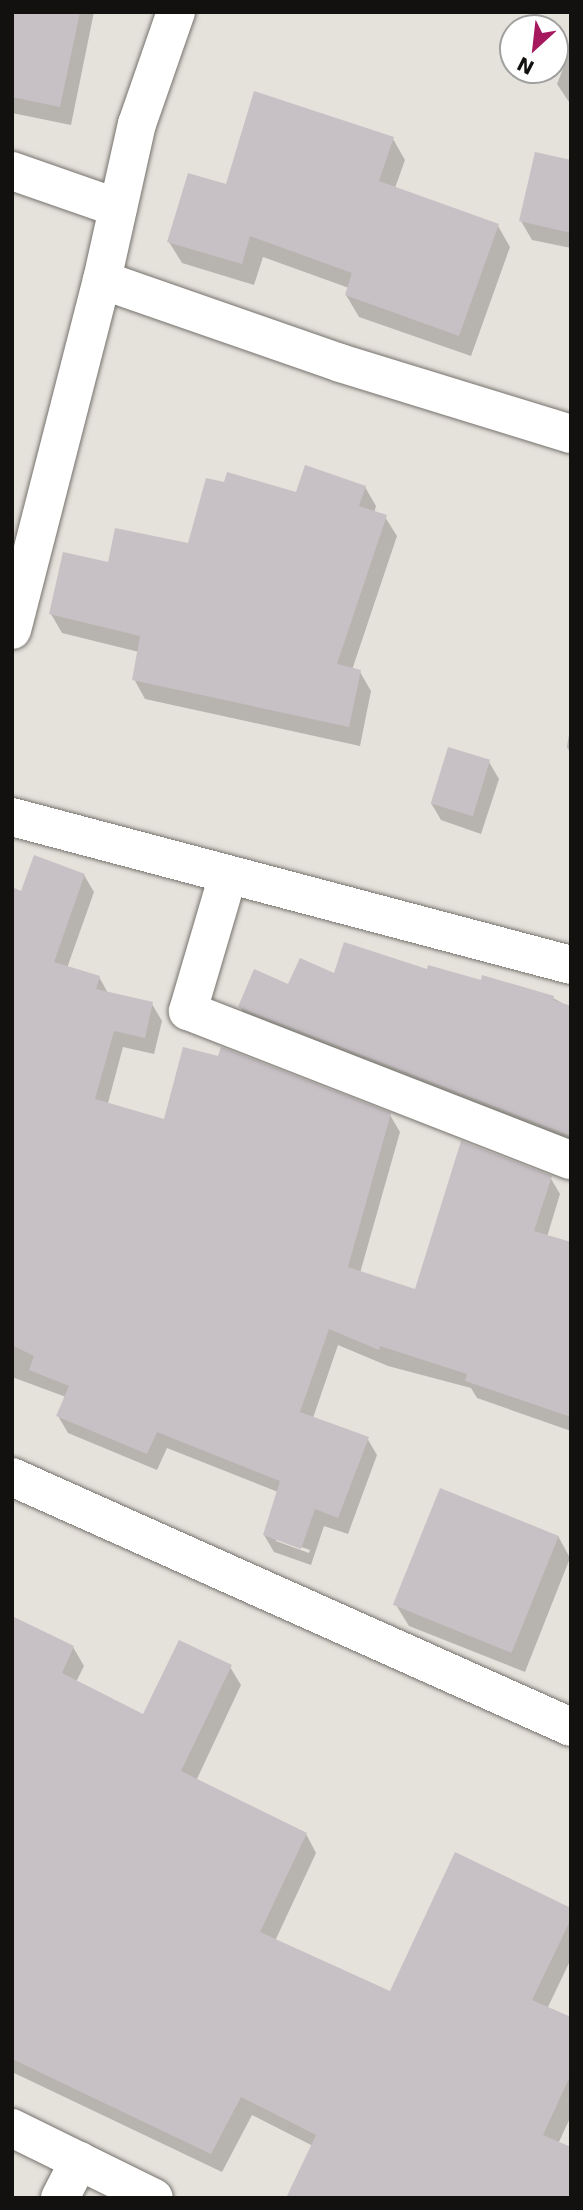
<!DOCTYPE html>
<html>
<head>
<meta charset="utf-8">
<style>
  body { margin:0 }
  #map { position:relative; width:583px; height:2210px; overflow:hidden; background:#e5e1db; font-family:"DejaVu Sans",sans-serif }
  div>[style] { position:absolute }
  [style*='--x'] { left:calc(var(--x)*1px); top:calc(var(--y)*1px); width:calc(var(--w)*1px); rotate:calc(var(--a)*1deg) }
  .shadow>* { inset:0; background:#0003 }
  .building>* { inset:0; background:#c7c1c6; transform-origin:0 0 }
  .roads { filter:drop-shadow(0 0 2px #76726d) drop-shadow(0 0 2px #76726d) }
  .street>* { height:38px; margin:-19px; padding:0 19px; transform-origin:19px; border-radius:19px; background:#fff }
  span { translate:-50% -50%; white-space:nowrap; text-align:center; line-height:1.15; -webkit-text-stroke:6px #fff; paint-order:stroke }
  .frame { position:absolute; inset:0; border:14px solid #12110f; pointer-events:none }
  .north { position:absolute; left:499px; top:14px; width:70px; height:70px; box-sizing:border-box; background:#fff; border:2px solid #a0a09f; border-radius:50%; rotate:207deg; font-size:19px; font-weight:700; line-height:28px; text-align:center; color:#12110f }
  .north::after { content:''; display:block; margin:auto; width:24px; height:32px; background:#a5185d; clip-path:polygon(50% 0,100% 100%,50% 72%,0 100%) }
</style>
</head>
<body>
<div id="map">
  <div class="shadow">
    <div style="clip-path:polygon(12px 12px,94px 12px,71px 125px,12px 113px)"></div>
    <div style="clip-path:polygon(571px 48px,571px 105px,557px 84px)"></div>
    <div style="clip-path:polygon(393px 139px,405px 160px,395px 188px,498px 226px,510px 247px,471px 356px,359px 317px,346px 295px,349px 288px,263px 257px,254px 285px,182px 263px,169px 242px,227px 186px)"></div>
    <div style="clip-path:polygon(571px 162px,571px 248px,532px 240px,521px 221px)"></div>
    <div style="clip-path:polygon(365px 487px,376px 506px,374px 513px,385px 517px,397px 536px,352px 670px,360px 672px,371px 691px,360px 746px,145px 699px,134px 679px,139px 652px,62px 633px,51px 614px,109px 564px,189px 545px,297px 494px)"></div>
    <div style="clip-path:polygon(571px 722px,571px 754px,567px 747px)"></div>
    <div style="clip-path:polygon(489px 762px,499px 779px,481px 834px,441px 820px,431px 803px)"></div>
    <div style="clip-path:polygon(evenodd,84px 875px,94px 892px,67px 968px,99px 977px,108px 993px,152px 1004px,162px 1021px,154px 1054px,123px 1047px,108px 1103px,165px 1121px,390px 1115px,400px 1132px,360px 1273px,417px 1291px,550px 1177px,560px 1194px,547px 1237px,571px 1361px,571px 1431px,477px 1398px,471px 1388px,388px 1366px,338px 1345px,313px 1418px,367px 1438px,377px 1455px,348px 1534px,324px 1526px,311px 1565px,274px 1552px,264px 1535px,278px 1492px,167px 1448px,157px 1470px,68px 1433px,58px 1416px,66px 1397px,12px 1377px,12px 889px,22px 893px,84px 875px,276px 1538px,310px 1550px,309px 1553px,276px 1541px,276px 1538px)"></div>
    <div style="clip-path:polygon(428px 971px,553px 998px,571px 1008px,571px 1149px,251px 1025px,240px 1007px,289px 986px,335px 975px)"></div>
    <div style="clip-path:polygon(558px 1536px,570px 1558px,525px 1672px,409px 1626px,396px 1605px)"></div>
    <div style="clip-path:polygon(12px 1617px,73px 1647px,84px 1666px,76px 1682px,144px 1717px,230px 1667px,241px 1685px,196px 1781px,306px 1834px,316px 1853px,275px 1941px,391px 1993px,571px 1909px,571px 1959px,547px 2009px,571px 2019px,571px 2116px,558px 2144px,313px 2146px,252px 2115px,222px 2172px,12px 2072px)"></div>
  </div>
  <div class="building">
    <div style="clip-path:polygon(12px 12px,80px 12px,60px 107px,12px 97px)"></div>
    <div style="clip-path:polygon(254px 91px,394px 137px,379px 181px,499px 224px,459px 336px,345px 295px,352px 273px,250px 236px,242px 264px,167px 242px,188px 173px,226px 184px)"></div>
    <div style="clip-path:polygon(535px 152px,571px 160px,571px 233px,519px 221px)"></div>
    <div style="clip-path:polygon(305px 465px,366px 486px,359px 506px,387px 515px,337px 664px,361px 670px,349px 727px,132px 680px,140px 636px,49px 614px,63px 552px,108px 562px,115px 528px,188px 543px,206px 478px,224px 482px,227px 472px,296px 492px)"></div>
    <div style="left:448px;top:747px;width:44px;height:59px;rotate:17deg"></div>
    <div style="clip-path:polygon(34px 855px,85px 874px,54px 962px,100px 976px,96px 989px,153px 1002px,145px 1038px,114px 1031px,95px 1099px,164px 1119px,183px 1047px,218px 1056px,221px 1047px,391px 1113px,348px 1267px,415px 1289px,461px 1141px,552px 1176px,534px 1231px,571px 1242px,571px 1417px,465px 1381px,467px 1374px,380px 1346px,379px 1350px,329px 1329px,300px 1412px,369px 1437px,338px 1518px,315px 1509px,301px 1549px,263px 1535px,280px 1481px,157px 1432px,147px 1454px,56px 1416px,69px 1386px,29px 1370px,34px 1356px,12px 1345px,12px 887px,21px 891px)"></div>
    <div style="clip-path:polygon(344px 942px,427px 969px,428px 965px,481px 980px,482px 975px,554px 996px,553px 1000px,571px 1006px,571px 1136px,238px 1007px,254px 969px,288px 984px,300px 958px,334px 973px)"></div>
    <div style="left:440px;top:1488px;width:128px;height:126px;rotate:22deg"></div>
    <div style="clip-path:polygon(12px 1616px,74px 1646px,62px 1673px,143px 1714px,179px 1640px,232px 1665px,181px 1771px,307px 1833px,260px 1932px,390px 1991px,455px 1852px,571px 1908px,571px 1919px,532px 2000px,571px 2017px,571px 2074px,543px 2135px,571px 2147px,571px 2198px,286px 2198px,316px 2135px,241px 2097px,211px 2154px,12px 2059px)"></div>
  </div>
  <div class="roads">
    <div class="street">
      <div style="--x:12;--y:171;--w:112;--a:19.2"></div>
      <div style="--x:102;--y:280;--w:252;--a:19.2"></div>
      <div style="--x:340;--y:363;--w:242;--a:17.1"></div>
      <div style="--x:12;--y:630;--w:361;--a:-75.6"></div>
      <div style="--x:102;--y:280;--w:160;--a:-77.4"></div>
      <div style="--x:137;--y:124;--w:119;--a:-70.8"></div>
      <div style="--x:12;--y:817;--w:578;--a:14.83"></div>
      <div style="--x:228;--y:875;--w:142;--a:106.4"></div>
      <div style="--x:188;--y:1011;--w:411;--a:21.3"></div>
      <div style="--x:12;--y:1477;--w:612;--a:24.1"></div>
      <div style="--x:12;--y:2128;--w:158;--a:26.2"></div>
      <div style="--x:60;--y:2198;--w:42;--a:-62.8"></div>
    </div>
  </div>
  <div class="frame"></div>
  <div class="north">N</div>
</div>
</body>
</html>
